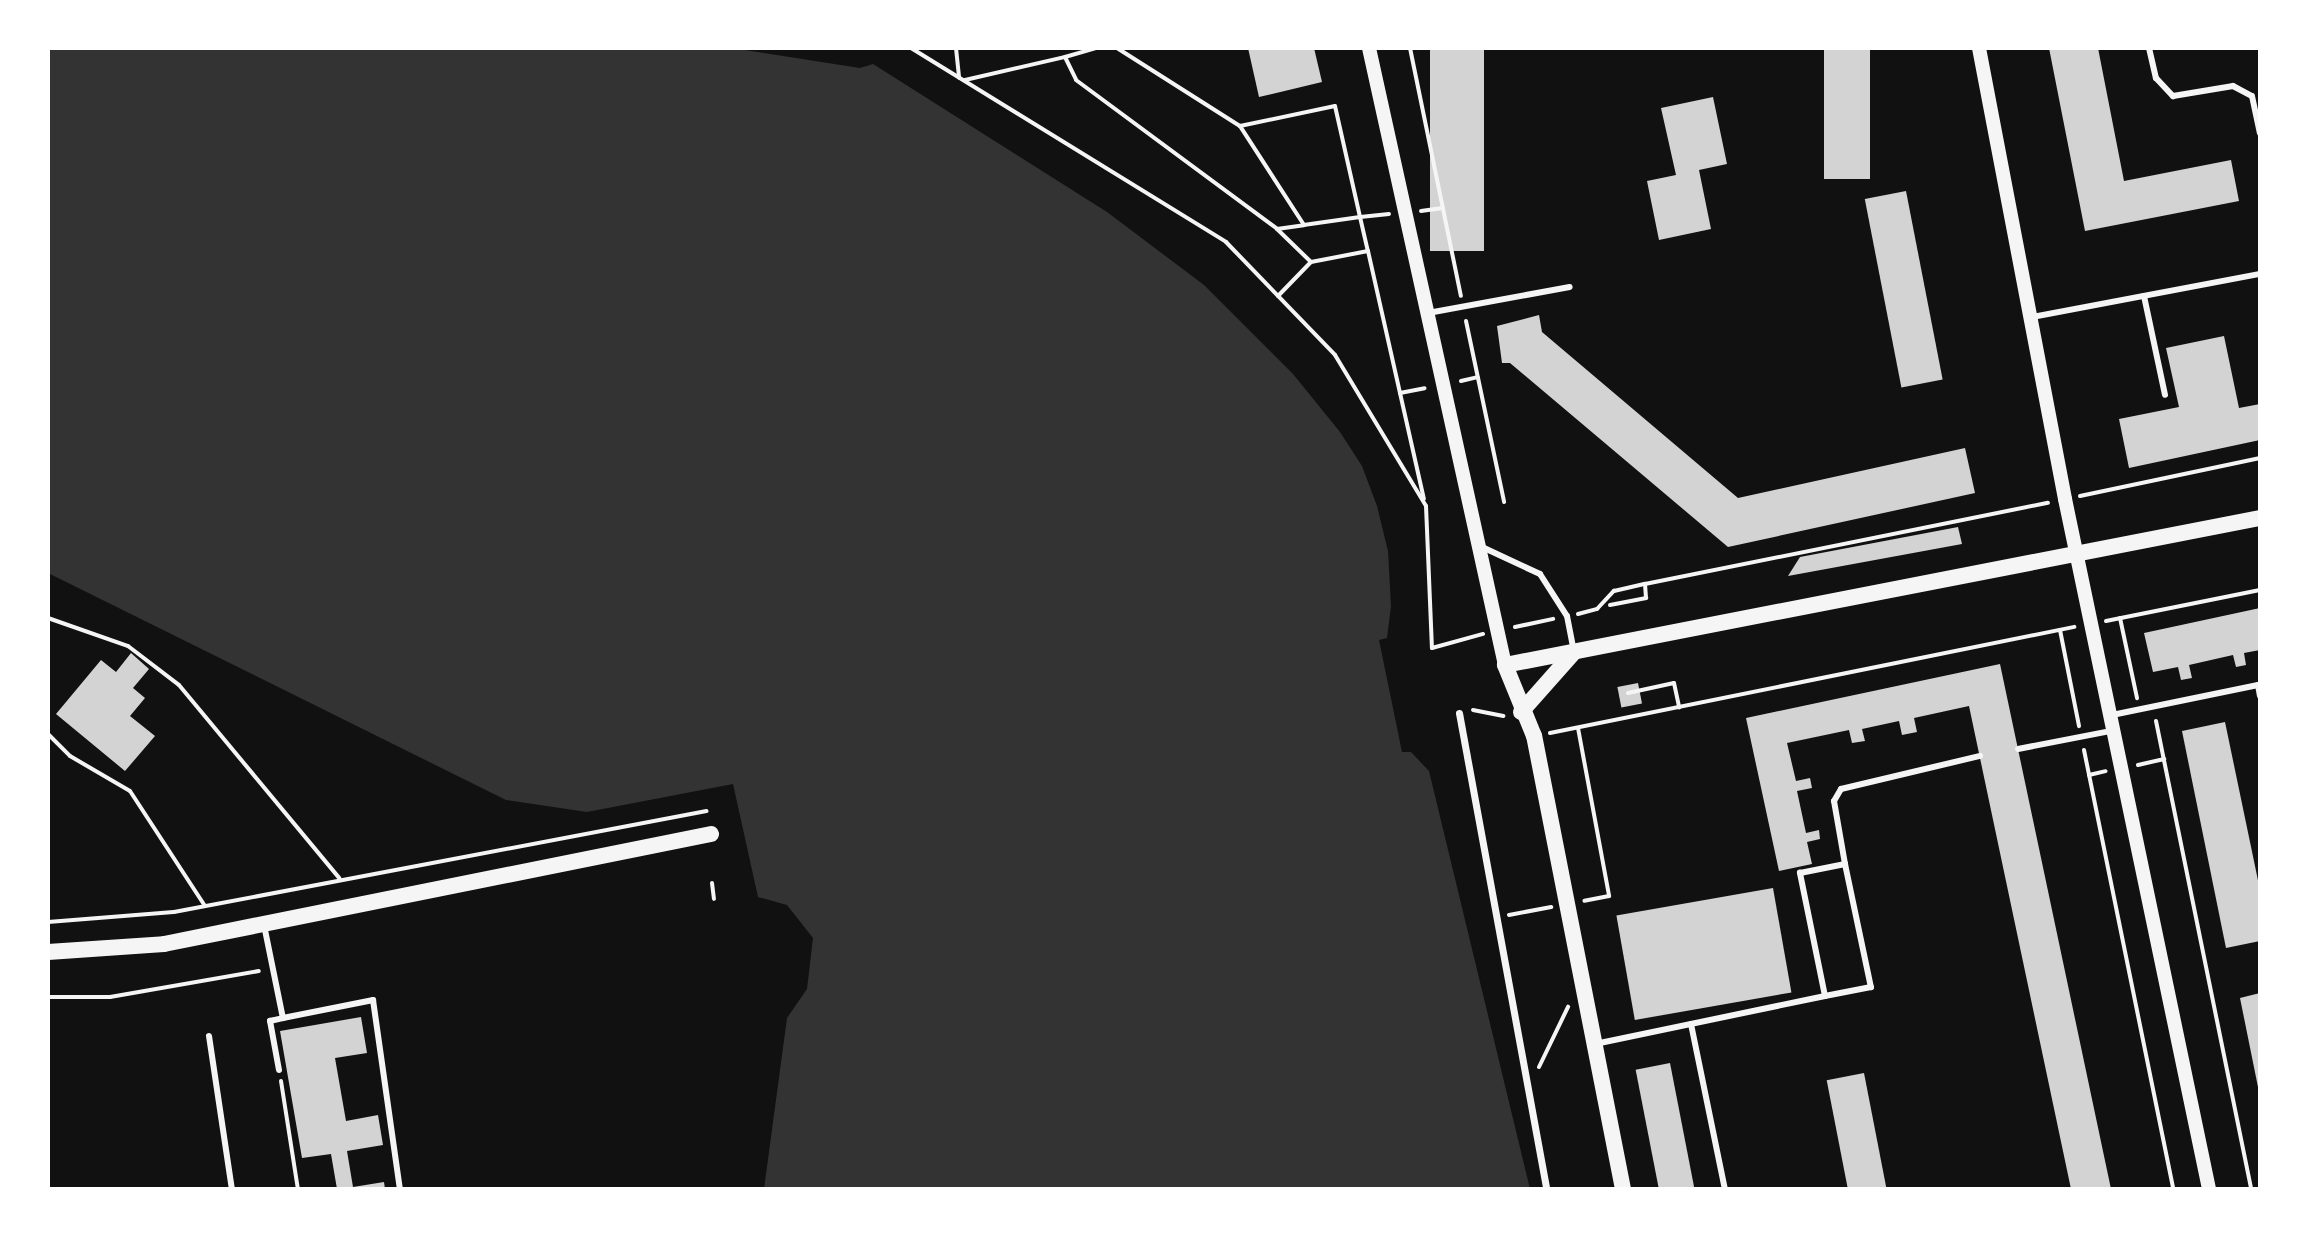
<!DOCTYPE html>
<html>
<head>
<meta charset="utf-8">
<style>
  body { margin:0 }
  #map { position:relative; width:2308px; height:1237px; overflow:hidden; background:#111; font-family:Raleway,sans-serif }
  div>[style] { position:absolute }
  [style*='--x'] { left:calc(var(--x)*1px); top:calc(var(--y)*1px); width:calc(var(--w)*1px); rotate:calc(var(--a)*1deg) }
  .water>* { inset:0; background:#333 }
  .building>* { inset:0; background:#d3d3d3; transform-origin:0 0 }
  .path>* { height:4px; margin:-2px; padding:0 2px; transform-origin:2px; border-radius:2px; background:#f5f5f5 }
  .service>* { height:6px; margin:-3px; padding:0 3px; transform-origin:3px; border-radius:3px; background:#f5f5f5 }
  .pedestrian>* { height:7px; margin:-3.5px; padding:0 3.5px; transform-origin:3.5px; border-radius:3.5px; background:#f5f5f5 }
  .tertiary>* { height:14px; margin:-7px; padding:0 7px; transform-origin:7px; border-radius:7px; background:#f5f5f5 }
  .secondary>* { height:16px; margin:-8px; padding:0 8px; transform-origin:8px; border-radius:8px; background:#f5f5f5 }
  span { translate:-50% -50%; white-space:nowrap; text-align:center; line-height:1.15; -webkit-text-stroke:8px #fff; paint-order:stroke }
  .frame { position:absolute; inset:0; border:50px solid #fff; pointer-events:none }
</style>
</head>
<body>
<div id="map">
  <div class="water">
    <div style="clip-path:polygon(48px 48px,732px 48px,860px 68px,873px 64px,1107px 212px,1204px 285px,1293px 374px,1340px 432px,1362px 466px,1377px 506px,1388px 551px,1391px 606px,1387px 638px,1379px 640px,1402px 752px,1411px 752px,1429px 771px,1530px 1189px,764px 1189px,787px 1018px,807px 989px,813px 938px,787px 905px,758px 897px,733px 784px,587px 812px,506px 800px,48px 573px)"></div>
  </div>
  <div class="building">
    <div style="clip-path:polygon(1248px 48px,1314px 48px,1322px 82px,1259px 97px)"></div>
    <div style="left:1430px;top:48px;width:54px;height:203px"></div>
    <div style="left:1824px;top:48px;width:46px;height:131px"></div>
    <div style="clip-path:polygon(2049px 48px,2098px 48px,2124px 181px,2231px 160px,2239px 201px,2085px 231px)"></div>
    <div style="clip-path:polygon(1713px 97px,1727px 164px,1699px 170px,1711px 229px,1659px 240px,1647px 181px,1676px 175px,1661px 108px)"></div>
    <div style="left:1906px;top:191px;width:192px;height:42px;rotate:79deg"></div>
    <div style="clip-path:polygon(1539px 315px,1542px 332px,1738px 498px,1965px 448px,1975px 493px,1728px 547px,1510px 363px,1502px 363px,1497px 326px)"></div>
    <div style="clip-path:polygon(2224px 336px,2239px 408px,2260px 404px,2260px 440px,2129px 468px,2119px 419px,2179px 407px,2166px 348px)"></div>
    <div style="clip-path:polygon(1958px 527px,1962px 544px,1788px 576px,1800px 557px)"></div>
    <div style="clip-path:polygon(2260px 608px,2260px 650px,2244px 653px,2246px 665px,2236px 667px,2233px 655px,2189px 665px,2192px 678px,2181px 680px,2178px 667px,2153px 672px,2144px 633px)"></div>
    <div style="clip-path:polygon(131px 653px,149px 669px,133px 688px,145px 698px,130px 716px,155px 736px,125px 771px,56px 714px,101px 660px,116px 672px)"></div>
    <div style="clip-path:polygon(2000px 664px,2111px 1189px,2071px 1189px,1969px 706px,1914px 718px,1917px 732px,1902px 735px,1899px 721px,1862px 729px,1865px 741px,1852px 743px,1849px 730px,1787px 743px,1796px 781px,1810px 778px,1812px 788px,1797px 791px,1806px 833px,1819px 830px,1820px 839px,1807px 842px,1812px 864px,1779px 871px,1746px 718px)"></div>
    <div style="left:1638px;top:683px;width:21px;height:21px;rotate:79deg"></div>
    <div style="clip-path:polygon(2225px 722px,2260px 890px,2260px 941px,2226px 948px,2182px 731px)"></div>
    <div style="left:1773px;top:888px;width:106px;height:159px;rotate:80deg"></div>
    <div style="clip-path:polygon(2260px 993px,2260px 1091px,2259px 1092px,2240px 998px)"></div>
    <div style="clip-path:polygon(361px 1017px,367px 1053px,335px 1058px,346px 1121px,378px 1115px,383px 1145px,347px 1151px,353px 1187px,384px 1182px,385px 1189px,337px 1189px,331px 1154px,302px 1158px,280px 1031px)"></div>
    <div style="left:1670px;top:1063px;width:128px;height:35px;rotate:79deg"></div>
    <div style="left:1864px;top:1073px;width:118px;height:38px;rotate:79deg"></div>
  </div>
  <div class="path">
    <div style="--x:911;--y:48;--w:370;--a:31.6"></div>
    <div style="--x:1226;--y:242;--w:157;--a:46"></div>
    <div style="--x:1335;--y:355;--w:176;--a:58.9"></div>
    <div style="--x:1426;--y:506;--w:142;--a:87.6"></div>
    <div style="--x:1432;--y:648;--w:53;--a:-15.4"></div>
    <div style="--x:956;--y:48;--w:30;--a:84"></div>
    <div style="--x:1117;--y:48;--w:146;--a:32.4"></div>
    <div style="--x:1410;--y:48;--w:253;--a:78.4"></div>
    <div style="--x:1065;--y:57;--w:32;--a:-16"></div>
    <div style="--x:965;--y:80;--w:103;--a:-13"></div>
    <div style="--x:1065;--y:57;--w:25;--a:64"></div>
    <div style="--x:1076;--y:80;--w:250;--a:36.5"></div>
    <div style="--x:1277;--y:229;--w:27;--a:-8"></div>
    <div style="--x:1421;--y:211;--w:22;--a:-8"></div>
    <div style="--x:1389;--y:214;--w:29;--a:174"></div>
    <div style="--x:1360;--y:217;--w:57;--a:171.9"></div>
    <div style="--x:1304;--y:225;--w:118;--a:-122.9"></div>
    <div style="--x:1240;--y:126;--w:97;--a:-11.9"></div>
    <div style="--x:1335;--y:106;--w:114;--a:77.3"></div>
    <div style="--x:1360;--y:217;--w:35;--a:77"></div>
    <div style="--x:1368;--y:251;--w:254;--a:77.3"></div>
    <div style="--x:1277;--y:229;--w:47;--a:44.1"></div>
    <div style="--x:1278;--y:296;--w:47;--a:-45.9"></div>
    <div style="--x:1311;--y:262;--w:58;--a:-10.9"></div>
    <div style="--x:1466;--y:321;--w:185;--a:78.1"></div>
    <div style="--x:1461;--y:381;--w:17;--a:-13"></div>
    <div style="--x:1400;--y:393;--w:25;--a:-11"></div>
    <div style="--x:2080;--y:496;--w:184;--a:-11.9"></div>
    <div style="--x:1610;--y:605;--w:37;--a:-11"></div>
    <div style="--x:1646;--y:598;--w:14;--a:-94"></div>
    <div style="--x:1645;--y:584;--w:411;--a:-11.4"></div>
    <div style="--x:1578;--y:614;--w:20;--a:-15"></div>
    <div style="--x:1597;--y:609;--w:25;--a:-47"></div>
    <div style="--x:1614;--y:591;--w:32;--a:-13"></div>
    <div style="--x:48;--y:618;--w:85;--a:19.3"></div>
    <div style="--x:128;--y:646;--w:64;--a:37.4"></div>
    <div style="--x:179;--y:685;--w:251;--a:50.3"></div>
    <div style="--x:2120;--y:618;--w:82;--a:78"></div>
    <div style="--x:2106;--y:621;--w:157;--a:-11.4"></div>
    <div style="--x:1515;--y:627;--w:39;--a:-12"></div>
    <div style="--x:2060;--y:630;--w:98;--a:78.8"></div>
    <div style="--x:1628;--y:693;--w:47;--a:-12.3"></div>
    <div style="--x:1674;--y:683;--w:25;--a:78"></div>
    <div style="--x:1473;--y:710;--w:31;--a:11"></div>
    <div style="--x:2156;--y:721;--w:478;--a:78.5"></div>
    <div style="--x:1578;--y:728;--w:171;--a:79.5"></div>
    <div style="--x:1609;--y:896;--w:25;--a:169"></div>
    <div style="--x:1550;--y:733;--w:535;--a:-11.44"></div>
    <div style="--x:48;--y:734;--w:31;--a:45"></div>
    <div style="--x:70;--y:756;--w:69;--a:30.3"></div>
    <div style="--x:130;--y:791;--w:137;--a:56.9"></div>
    <div style="--x:2084;--y:750;--w:448;--a:78.5"></div>
    <div style="--x:2138;--y:765;--w:27;--a:-13"></div>
    <div style="--x:2089;--y:775;--w:17;--a:-13"></div>
    <div style="--x:712;--y:883;--w:16;--a:83"></div>
    <div style="--x:1509;--y:915;--w:43;--a:-10.8"></div>
    <div style="--x:48;--y:922;--w:126;--a:-4.5"></div>
    <div style="--x:174;--y:912;--w:542;--a:-10.73"></div>
    <div style="--x:48;--y:997;--w:62;--a:0"></div>
    <div style="--x:110;--y:997;--w:151;--a:-9.9"></div>
    <div style="--x:1539;--y:1067;--w:67;--a:-64.2"></div>
    <div style="--x:281;--y:1081;--w:109;--a:81.1"></div>
  </div>
  <div class="service">
    <div style="--x:2149;--y:48;--w:31;--a:77"></div>
    <div style="--x:2156;--y:78;--w:25;--a:47"></div>
    <div style="--x:2173;--y:96;--w:61;--a:-9.5"></div>
    <div style="--x:2233;--y:86;--w:21;--a:28"></div>
    <div style="--x:2252;--y:96;--w:38;--a:78"></div>
    <div style="--x:2144;--y:296;--w:101;--a:78"></div>
    <div style="--x:1428;--y:313;--w:144;--a:-10.4"></div>
    <div style="--x:2032;--y:317;--w:232;--a:-10.7"></div>
    <div style="--x:1482;--y:547;--w:64;--a:25"></div>
    <div style="--x:1540;--y:574;--w:50;--a:57.3"></div>
    <div style="--x:1567;--y:616;--w:33;--a:79"></div>
    <div style="--x:2112;--y:715;--w:149;--a:-11.6"></div>
    <div style="--x:2258;--y:685;--w:11;--a:80"></div>
    <div style="--x:2018;--y:749;--w:95;--a:-11"></div>
    <div style="--x:1845;--y:864;--w:64;--a:-99.9"></div>
    <div style="--x:1834;--y:801;--w:14;--a:-60"></div>
    <div style="--x:1841;--y:789;--w:143;--a:-13.4"></div>
    <div style="--x:264;--y:925;--w:95;--a:78.5"></div>
    <div style="--x:283;--y:1018;--w:92;--a:-11.3"></div>
    <div style="--x:373;--y:1000;--w:191;--a:81.9"></div>
    <div style="--x:1691;--y:1024;--w:168;--a:78.4"></div>
    <div style="--x:209;--y:1036;--w:155;--a:81.5"></div>
    <div style="--x:1595;--y:1044;--w:235;--a:-11.8"></div>
    <div style="--x:1825;--y:996;--w:126;--a:-101.5"></div>
    <div style="--x:1800;--y:873;--w:46;--a:-11.3"></div>
    <div style="--x:1845;--y:864;--w:126;--a:78.1"></div>
    <div style="--x:1871;--y:987;--w:47;--a:168.9"></div>
    <div style="--x:279;--y:1070;--w:50;--a:-100.4"></div>
    <div style="--x:270;--y:1021;--w:13;--a:-13"></div>
  </div>
  <div class="pedestrian">
    <div style="--x:1459;--y:713;--w:484;--a:79.6"></div>
  </div>
  <div class="tertiary">
    <div style="--x:1369;--y:48;--w:632;--a:77.57"></div>
    <div style="--x:1979;--y:48;--w:459;--a:79.2"></div>
    <div style="--x:2065;--y:499;--w:705;--a:78.21"></div>
  </div>
  <div class="secondary">
    <div style="--x:1521;--y:712;--w:80;--a:-48.5"></div>
    <div style="--x:48;--y:952;--w:116;--a:-3.9"></div>
    <div style="--x:164;--y:944;--w:558;--a:-11.37"></div>
    <div style="--x:1623;--y:1189;--w:462;--a:-101.1"></div>
    <div style="--x:1534;--y:736;--w:77;--a:-112.2"></div>
    <div style="--x:1505;--y:665;--w:769;--a:-11.02"></div>
  </div>
  <div class="frame"></div>
</div>
</body>
</html>
